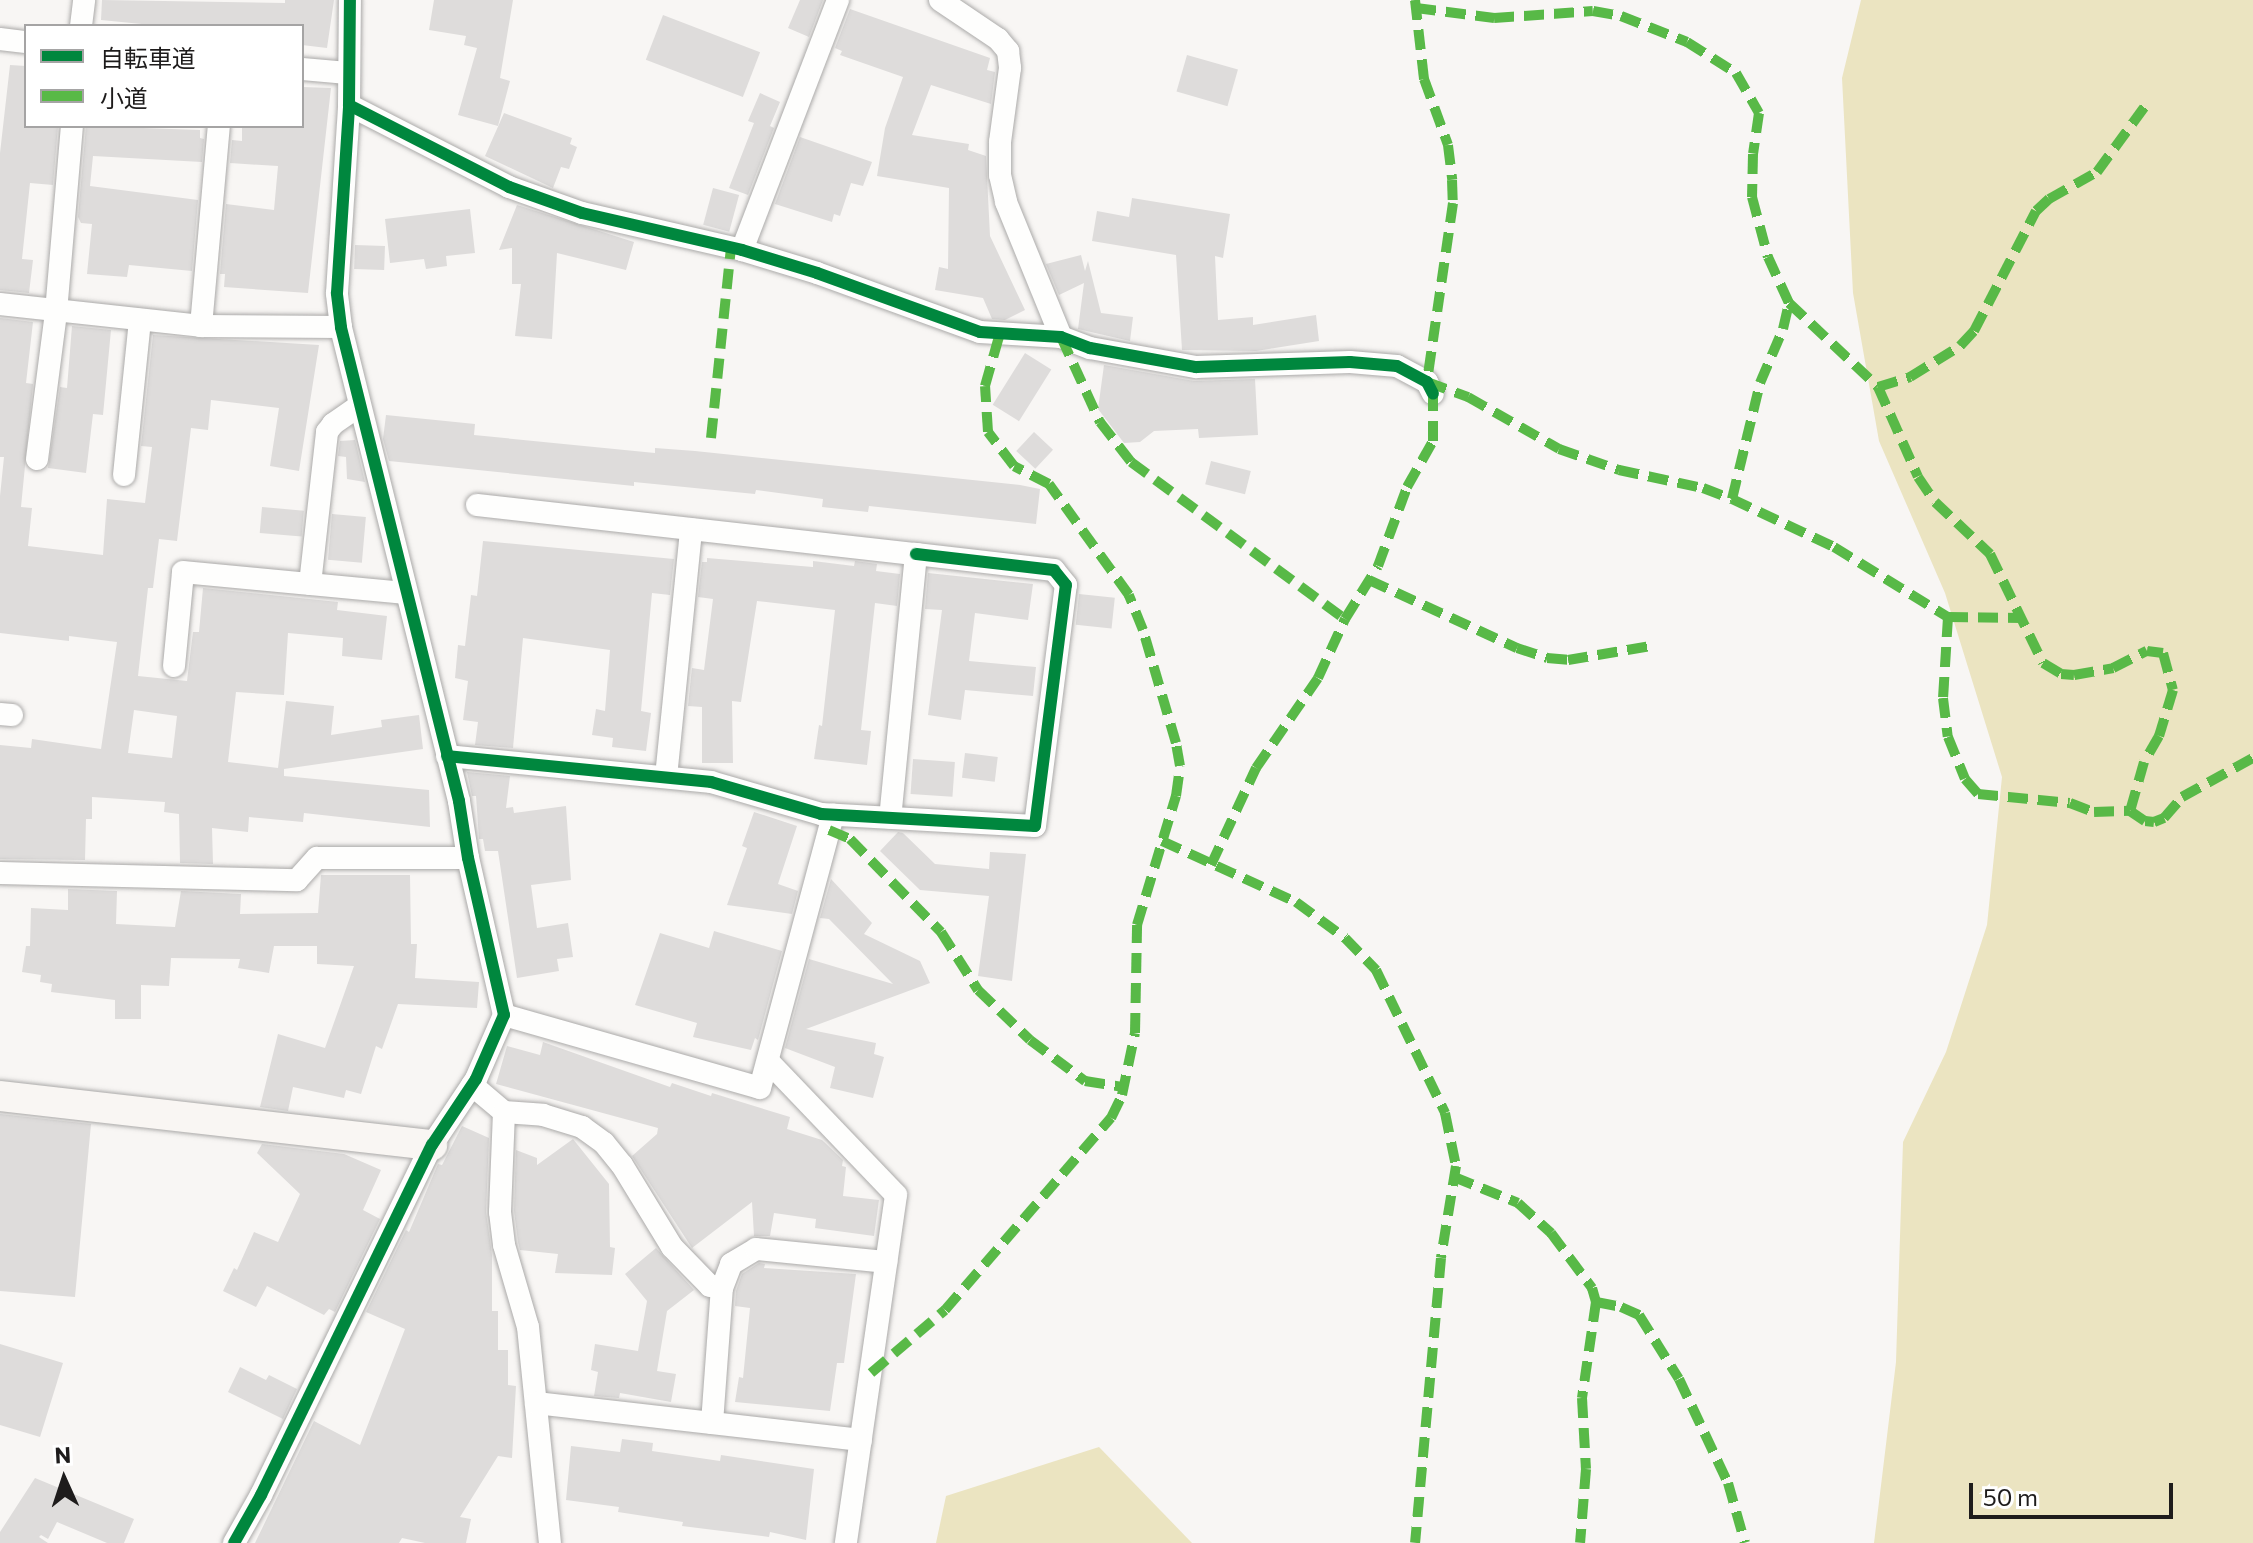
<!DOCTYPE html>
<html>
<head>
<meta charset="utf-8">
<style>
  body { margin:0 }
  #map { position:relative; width:2253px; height:1543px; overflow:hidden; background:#f8f6f4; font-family:Commissioner,"Noto Sans JP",sans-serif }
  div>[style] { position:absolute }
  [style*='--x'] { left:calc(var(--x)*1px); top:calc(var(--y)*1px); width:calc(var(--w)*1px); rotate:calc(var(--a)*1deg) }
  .green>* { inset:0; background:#ebe4c1 }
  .building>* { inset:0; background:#dedcdb; transform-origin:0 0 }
  .roads { filter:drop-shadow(0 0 2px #abaaa9) drop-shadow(0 0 2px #abaaa9) }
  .street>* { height:22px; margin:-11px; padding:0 11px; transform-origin:11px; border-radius:11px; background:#fefefd }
  .secondary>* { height:30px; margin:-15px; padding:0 15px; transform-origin:15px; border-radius:15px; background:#f9f6f3 }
  .quiet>* { height:10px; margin-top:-5px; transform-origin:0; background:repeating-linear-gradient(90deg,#58b947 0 20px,transparent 0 30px) }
  .cycleway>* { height:12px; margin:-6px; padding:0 6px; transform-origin:6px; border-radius:6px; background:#00873e }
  span { translate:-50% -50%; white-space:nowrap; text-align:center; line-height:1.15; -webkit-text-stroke:7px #fff; paint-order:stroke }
  .legend { position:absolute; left:24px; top:24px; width:280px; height:104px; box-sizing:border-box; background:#fff; border:2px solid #a5a4a4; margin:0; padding:10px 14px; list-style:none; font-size:24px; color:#1e1c1c }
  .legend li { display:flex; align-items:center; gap:16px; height:40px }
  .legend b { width:40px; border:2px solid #a5a4a4 }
  .north { position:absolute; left:24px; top:1439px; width:80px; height:80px; -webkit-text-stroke:6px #fff; paint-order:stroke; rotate:357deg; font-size:22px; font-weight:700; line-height:32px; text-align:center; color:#1e1c1c }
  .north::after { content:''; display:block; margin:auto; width:28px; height:36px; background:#1e1c1c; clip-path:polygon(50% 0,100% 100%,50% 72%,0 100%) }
  .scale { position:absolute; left:1969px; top:1483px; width:204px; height:36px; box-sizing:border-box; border:4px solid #1e1c1c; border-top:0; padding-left:10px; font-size:24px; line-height:28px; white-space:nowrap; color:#1e1c1c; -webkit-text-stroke:6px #fff; paint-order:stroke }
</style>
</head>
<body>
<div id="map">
  <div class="green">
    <div style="clip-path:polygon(1861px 0,2253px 0,2253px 1543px,1874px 1543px,1896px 1362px,1903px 1142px,1946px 1052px,1987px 925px,2002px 777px,1945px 593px,1879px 441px,1853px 293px,1842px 78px)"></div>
    <div style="clip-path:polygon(1099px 1447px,1192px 1543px,936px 1543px,946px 1496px)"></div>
  </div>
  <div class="building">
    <div style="clip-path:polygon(102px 0,285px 3px,285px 0,334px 0,327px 48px,302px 45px,302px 26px,162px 26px,101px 20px)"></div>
    <div style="clip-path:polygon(434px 0,513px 0,500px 78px,510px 81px,498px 126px,458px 115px,477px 48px,464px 45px,466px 36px,429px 30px)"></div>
    <div style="clip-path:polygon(800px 0,823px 0,809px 37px,788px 28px)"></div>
    <div style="clip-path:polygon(850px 9px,990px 58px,987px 70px,995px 72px,991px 104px,931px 85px,912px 135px,969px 144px,968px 150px,986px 156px,990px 236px,1025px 310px,1005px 320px,992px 319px,983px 298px,935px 290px,939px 267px,948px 269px,949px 188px,877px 176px,885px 128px,903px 77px,840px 55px,842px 51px,835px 48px)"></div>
    <div style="left:663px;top:15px;width:104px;height:48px;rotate:21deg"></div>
    <div style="left:1187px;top:55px;width:53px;height:38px;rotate:16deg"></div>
    <div style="clip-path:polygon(10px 65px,26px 66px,26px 126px,58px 126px,53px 185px,30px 183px,22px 259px,33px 260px,29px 293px,0 290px,0 153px)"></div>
    <div style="clip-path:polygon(302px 87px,331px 88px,308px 293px,224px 287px,225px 274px,220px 274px,226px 204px,274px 210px,278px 166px,230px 163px,232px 140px,242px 141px,242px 126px,302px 126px)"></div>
    <div style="clip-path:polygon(760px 93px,780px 102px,770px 126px,774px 128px,748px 195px,729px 188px,754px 123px,748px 121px)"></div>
    <div style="clip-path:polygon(504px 113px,572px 138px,570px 144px,577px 147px,569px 169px,561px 167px,553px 188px,485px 156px)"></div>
    <div style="clip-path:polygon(86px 126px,200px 130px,200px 138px,204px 139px,202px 162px,93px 156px,90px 186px,198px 200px,192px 271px,129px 265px,127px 277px,87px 274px,92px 224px,81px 223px,78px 217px)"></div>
    <div style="clip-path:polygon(800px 137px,872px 162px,863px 186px,851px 183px,840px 216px,834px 214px,832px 222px,775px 204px)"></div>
    <div style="left:713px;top:188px;width:27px;height:38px;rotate:15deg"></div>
    <div style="clip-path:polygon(1132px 198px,1230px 214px,1223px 258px,1215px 256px,1218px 320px,1253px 317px,1253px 325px,1316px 315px,1319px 341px,1256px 351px,1182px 350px,1176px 255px,1092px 241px,1097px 211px,1129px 217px)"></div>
    <div style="clip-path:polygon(517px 205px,634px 242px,626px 270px,557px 253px,552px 339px,515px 336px,521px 284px,512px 284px,512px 248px,499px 250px)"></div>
    <div style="clip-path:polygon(470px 209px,475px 253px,446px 256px,447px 266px,426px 269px,424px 259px,390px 263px,385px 219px)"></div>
    <div style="left:355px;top:245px;width:30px;height:24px;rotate:2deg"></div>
    <div style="clip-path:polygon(1081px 255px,1085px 271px,1088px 261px,1101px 313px,1133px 317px,1130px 341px,1078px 329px,1084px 283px,1059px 295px,1046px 264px)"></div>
    <div style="clip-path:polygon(evenodd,0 318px,33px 322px,26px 383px,33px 384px,21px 507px,32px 508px,28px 546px,103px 555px,107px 499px,145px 503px,152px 447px,141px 446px,153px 335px,319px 345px,299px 471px,270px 466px,279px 408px,211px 400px,208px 430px,191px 428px,177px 541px,159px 539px,153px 588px,148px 588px,138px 676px,187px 681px,193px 632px,199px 632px,203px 588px,338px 602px,337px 610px,387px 616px,382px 660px,342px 656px,343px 638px,288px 633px,284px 695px,236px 692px,228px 762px,278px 768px,286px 701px,334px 706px,331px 735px,382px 727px,381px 720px,419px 715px,423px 749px,284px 769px,284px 776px,429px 790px,430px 827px,304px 813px,303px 822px,249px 817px,248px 832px,212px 828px,213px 864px,180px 863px,179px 814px,164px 812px,165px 802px,92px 797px,92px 819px,86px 819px,85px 860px,0 859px,0 745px,31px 748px,32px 739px,101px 749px,117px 642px,69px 636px,69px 641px,0 633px,0 496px,4px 457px,0 457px,0 318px,134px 710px,177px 716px,172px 758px,128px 753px,134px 710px)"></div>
    <div style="clip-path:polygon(72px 326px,111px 330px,103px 415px,93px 414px,86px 473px,48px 468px,60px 387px,67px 388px)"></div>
    <div style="left:1025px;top:353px;width:31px;height:61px;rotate:32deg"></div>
    <div style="clip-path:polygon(1104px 365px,1194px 381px,1255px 379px,1258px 435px,1199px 438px,1198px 429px,1154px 431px,1140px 442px,1124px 443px,1098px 409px)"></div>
    <div style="clip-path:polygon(386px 415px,475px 424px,474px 435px,655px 453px,655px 448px,695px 451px,1020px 485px,1040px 489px,1036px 524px,869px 506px,868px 512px,822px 507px,823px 499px,756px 490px,755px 494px,634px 482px,634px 486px,389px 461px,383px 439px)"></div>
    <div style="left:1034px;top:432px;width:26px;height:26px;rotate:43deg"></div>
    <div style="clip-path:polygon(355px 440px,365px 482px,347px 479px,346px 457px,338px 456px,340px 441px)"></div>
    <div style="left:1211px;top:461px;width:41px;height:24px;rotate:14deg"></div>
    <div style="left:262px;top:507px;width:42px;height:26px;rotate:5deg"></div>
    <div style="left:332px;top:514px;width:34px;height:46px;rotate:5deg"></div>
    <div style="clip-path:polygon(483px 541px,674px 559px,670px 595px,652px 593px,641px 711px,651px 713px,646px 751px,612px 747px,613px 738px,592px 735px,596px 709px,605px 711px,610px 650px,523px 638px,513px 748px,475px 745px,478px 722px,463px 720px,468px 681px,455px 678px,458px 645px,465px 646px,471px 595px,477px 596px)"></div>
    <div style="clip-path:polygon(707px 558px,813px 567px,813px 561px,854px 566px,855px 561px,877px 564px,876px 571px,900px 574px,897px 606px,875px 603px,861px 730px,871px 731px,867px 765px,814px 759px,819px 725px,822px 726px,835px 610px,757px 601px,741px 702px,732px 701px,733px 763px,702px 763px,702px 707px,688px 706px,692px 668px,704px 670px,713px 599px,698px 597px,702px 562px,707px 562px)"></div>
    <div style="clip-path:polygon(928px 573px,1033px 584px,1028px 620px,975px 613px,969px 661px,1036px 667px,1033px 696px,965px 690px,961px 720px,928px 715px,942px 610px,925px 609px)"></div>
    <div style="left:1079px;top:594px;width:36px;height:31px;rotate:6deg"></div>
    <div style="left:965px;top:753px;width:33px;height:25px;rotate:7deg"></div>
    <div style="left:913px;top:759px;width:42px;height:35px;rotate:4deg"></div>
    <div style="clip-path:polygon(467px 772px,510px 776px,506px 808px,513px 807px,514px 813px,566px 806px,571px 880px,531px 885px,537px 928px,568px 923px,573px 957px,557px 959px,559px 971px,517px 978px,498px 851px,485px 851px,483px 839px,479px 839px,476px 796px,472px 796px)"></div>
    <div style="clip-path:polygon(754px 812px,797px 826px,778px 884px,798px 891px,792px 914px,727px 905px,747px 848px,742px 846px)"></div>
    <div style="clip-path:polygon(898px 832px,903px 833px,935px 864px,989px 869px,990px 852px,1026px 854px,1012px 981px,978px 976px,989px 896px,920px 890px,880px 851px)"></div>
    <div style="clip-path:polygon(321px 875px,410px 875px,411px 944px,417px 944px,415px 978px,479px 982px,477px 1008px,398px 1004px,382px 1049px,376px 1046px,361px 1094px,346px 1090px,344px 1098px,293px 1087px,288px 1111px,260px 1107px,278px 1034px,325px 1048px,354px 966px,317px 964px,317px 946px,274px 946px,269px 973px,238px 968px,240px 959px,171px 958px,169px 986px,141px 985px,141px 1019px,115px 1019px,115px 1000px,51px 992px,52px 984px,40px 982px,41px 975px,22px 972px,26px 946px,30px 946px,31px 908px,68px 910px,68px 889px,117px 891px,116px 924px,175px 927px,181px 891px,241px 894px,240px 914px,318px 913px)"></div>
    <div style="clip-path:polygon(831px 879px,872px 923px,864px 934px,920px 961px,930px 983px,806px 1029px,876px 1043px,874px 1054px,884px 1057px,873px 1098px,830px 1088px,835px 1067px,785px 1048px,809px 959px,893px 984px,829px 919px,820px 918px)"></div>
    <div style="clip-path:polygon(714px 931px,782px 951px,758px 1040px,755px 1038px,751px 1050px,693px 1037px,697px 1023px,635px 1005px,660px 933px,709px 948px)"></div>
    <div style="clip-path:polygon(543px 1042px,670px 1087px,672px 1083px,711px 1096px,712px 1093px,790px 1117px,787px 1129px,822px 1140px,843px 1160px,842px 1166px,846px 1167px,843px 1196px,879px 1200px,874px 1236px,815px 1228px,816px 1219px,774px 1213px,770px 1236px,754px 1236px,752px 1202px,692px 1248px,632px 1156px,657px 1134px,658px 1128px,496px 1084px,507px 1046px,540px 1055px)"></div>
    <div style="clip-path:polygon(0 1114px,91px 1124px,75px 1297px,0 1291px)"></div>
    <div style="clip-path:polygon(462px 1126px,489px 1138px,486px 1212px,492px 1255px,492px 1311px,498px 1311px,498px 1350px,508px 1350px,508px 1385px,516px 1386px,512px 1458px,498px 1456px,460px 1517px,471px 1519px,466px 1543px,425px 1543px,402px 1538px,399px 1543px,255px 1543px,314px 1421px,360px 1445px,405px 1329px,366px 1312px,406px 1230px,409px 1232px,438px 1164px,442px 1165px)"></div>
    <div style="clip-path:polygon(573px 1139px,609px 1184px,610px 1247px,615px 1248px,612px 1275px,555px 1273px,558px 1254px,520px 1250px,518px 1242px,514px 1211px,516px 1150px,537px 1158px,537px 1165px)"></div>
    <div style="clip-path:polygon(262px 1144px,344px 1154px,381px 1170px,363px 1210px,380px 1219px,335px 1312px,329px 1309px,324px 1315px,267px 1286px,256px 1307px,223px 1291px,234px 1268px,237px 1270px,254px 1232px,278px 1242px,300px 1194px,257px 1153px)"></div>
    <div style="clip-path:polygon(656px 1248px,694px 1290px,667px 1311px,657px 1371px,676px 1374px,671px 1402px,620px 1393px,619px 1398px,594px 1396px,598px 1372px,591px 1370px,595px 1344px,638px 1351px,647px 1301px,625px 1274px)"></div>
    <div style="clip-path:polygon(759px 1263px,765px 1264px,764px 1268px,856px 1274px,844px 1363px,837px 1363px,830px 1411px,735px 1402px,739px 1377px,743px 1378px,750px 1308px,735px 1306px,736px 1291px,742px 1274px)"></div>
    <div style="clip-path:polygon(0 1344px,63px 1363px,40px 1437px,0 1425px)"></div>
    <div style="clip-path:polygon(240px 1367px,266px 1380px,269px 1375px,297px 1389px,283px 1419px,228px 1392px)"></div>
    <div style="clip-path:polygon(622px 1439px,653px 1443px,652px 1451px,720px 1461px,721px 1455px,814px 1469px,806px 1540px,770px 1532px,769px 1537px,682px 1526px,683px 1522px,618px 1512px,619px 1507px,566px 1500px,571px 1446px,620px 1452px)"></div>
    <div style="clip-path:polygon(35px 1478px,134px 1519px,124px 1543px,107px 1543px,57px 1522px,48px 1539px,41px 1535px,39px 1537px,48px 1543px,0 1543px,0 1532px)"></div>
  </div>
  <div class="roads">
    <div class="street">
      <div style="--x:940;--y:0;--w:70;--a:33.9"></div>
      <div style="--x:998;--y:39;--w:16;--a:50"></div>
      <div style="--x:1008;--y:51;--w:17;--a:83"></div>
      <div style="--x:1010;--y:68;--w:75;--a:97.7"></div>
      <div style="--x:1000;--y:142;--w:33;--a:90"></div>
      <div style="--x:1000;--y:175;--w:28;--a:77"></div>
      <div style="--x:1006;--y:202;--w:146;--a:67.8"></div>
      <div style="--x:81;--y:26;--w:26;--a:-83"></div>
      <div style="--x:0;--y:39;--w:26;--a:7"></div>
      <div style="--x:302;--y:69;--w:46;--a:5"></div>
      <div style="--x:349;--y:105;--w:180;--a:27.1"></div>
      <div style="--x:509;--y:187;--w:77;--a:19.6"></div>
      <div style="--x:582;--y:213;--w:164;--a:13"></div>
      <div style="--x:742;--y:250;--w:78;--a:17"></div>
      <div style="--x:817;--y:273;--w:173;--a:19.9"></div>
      <div style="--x:980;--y:332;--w:81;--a:3.5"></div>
      <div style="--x:1061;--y:337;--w:31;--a:21"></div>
      <div style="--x:1090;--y:348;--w:108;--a:10.2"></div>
      <div style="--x:1196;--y:367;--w:154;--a:-1.9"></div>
      <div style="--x:1350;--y:362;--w:47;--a:4.9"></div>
      <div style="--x:1397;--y:366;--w:34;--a:28"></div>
      <div style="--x:1427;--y:382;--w:13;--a:63"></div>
      <div style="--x:742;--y:250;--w:268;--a:-69"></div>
      <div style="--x:0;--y:304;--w:202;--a:6.2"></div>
      <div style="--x:201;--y:326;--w:140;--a:0.4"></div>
      <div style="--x:201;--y:326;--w:201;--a:-84.9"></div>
      <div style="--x:37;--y:459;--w:148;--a:-82.6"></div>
      <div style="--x:56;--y:312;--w:187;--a:-85.1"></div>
      <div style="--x:124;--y:475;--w:156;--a:-84.1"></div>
      <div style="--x:477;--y:505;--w:442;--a:6.4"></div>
      <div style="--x:916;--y:554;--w:265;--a:95.6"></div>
      <div style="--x:310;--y:584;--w:153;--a:-83.6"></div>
      <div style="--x:327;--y:432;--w:10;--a:-53"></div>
      <div style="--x:333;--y:424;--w:32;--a:-35"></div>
      <div style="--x:174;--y:666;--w:94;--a:-84.5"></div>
      <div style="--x:183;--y:572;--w:224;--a:5.4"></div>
      <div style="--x:0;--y:714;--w:12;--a:5"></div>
      <div style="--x:447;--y:756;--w:265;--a:5.6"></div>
      <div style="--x:711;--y:782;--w:115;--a:16.2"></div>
      <div style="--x:821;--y:814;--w:214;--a:3.2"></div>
      <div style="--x:1035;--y:826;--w:243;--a:-82.7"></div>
      <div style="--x:1066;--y:585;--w:19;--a:-129"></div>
      <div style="--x:1054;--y:570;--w:139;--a:-173.4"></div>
      <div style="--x:666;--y:777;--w:249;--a:-84.2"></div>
      <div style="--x:0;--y:873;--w:297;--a:1.4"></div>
      <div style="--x:297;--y:880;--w:30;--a:-48"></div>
      <div style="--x:317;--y:858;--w:151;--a:0"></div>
      <div style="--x:504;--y:1015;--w:266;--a:15.9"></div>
      <div style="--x:760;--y:1088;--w:283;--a:-75"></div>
      <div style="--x:768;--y:1061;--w:185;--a:46.3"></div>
      <div style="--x:896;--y:1195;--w:352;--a:98.2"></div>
      <div style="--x:472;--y:1085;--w:42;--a:40.2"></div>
      <div style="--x:504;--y:1112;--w:100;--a:92.3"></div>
      <div style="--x:500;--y:1212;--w:33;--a:83"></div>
      <div style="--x:504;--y:1245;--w:85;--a:73.7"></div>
      <div style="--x:528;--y:1327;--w:217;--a:84.2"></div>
      <div style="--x:504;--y:1112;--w:39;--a:4"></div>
      <div style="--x:543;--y:1115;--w:41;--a:17.1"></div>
      <div style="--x:582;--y:1127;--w:27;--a:36"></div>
      <div style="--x:604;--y:1143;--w:28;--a:51"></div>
      <div style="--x:622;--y:1165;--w:96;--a:58.6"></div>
      <div style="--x:672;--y:1247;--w:54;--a:45.7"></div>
      <div style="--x:710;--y:1286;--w:12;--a:9"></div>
      <div style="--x:536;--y:1403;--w:327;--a:6.5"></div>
      <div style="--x:712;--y:1423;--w:135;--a:-85.8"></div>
      <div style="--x:722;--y:1288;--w:26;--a:-69"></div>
      <div style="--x:731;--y:1264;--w:29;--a:-31"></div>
      <div style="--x:756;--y:1249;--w:131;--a:5.7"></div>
      <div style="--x:234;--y:1543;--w:55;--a:-60.6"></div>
      <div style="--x:261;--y:1495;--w:390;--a:-64"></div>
      <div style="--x:432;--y:1145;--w:79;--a:-56.3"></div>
      <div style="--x:476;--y:1079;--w:70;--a:-66.4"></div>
      <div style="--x:504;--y:1015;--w:161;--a:-102.9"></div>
      <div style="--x:468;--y:858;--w:58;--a:-99"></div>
      <div style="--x:459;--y:801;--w:488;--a:-104"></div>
      <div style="--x:341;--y:327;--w:34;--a:-97"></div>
      <div style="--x:337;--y:293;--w:188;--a:-86.3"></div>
      <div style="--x:349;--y:105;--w:105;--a:-89.5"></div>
    </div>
    <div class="secondary">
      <div style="--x:0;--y:1096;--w:435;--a:6.5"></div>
    </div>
  </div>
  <div class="quiet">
    <div style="--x:1415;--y:0;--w:80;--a:83.5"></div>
    <div style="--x:1424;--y:79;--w:70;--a:70"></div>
    <div style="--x:1448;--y:145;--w:35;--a:83"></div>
    <div style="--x:1452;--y:180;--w:23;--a:88"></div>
    <div style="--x:1453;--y:203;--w:181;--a:98.3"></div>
    <div style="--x:1427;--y:382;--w:44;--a:20.1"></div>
    <div style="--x:1468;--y:397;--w:105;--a:29.7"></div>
    <div style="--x:1559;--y:449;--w:64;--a:19.3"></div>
    <div style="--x:1619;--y:470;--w:86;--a:12.1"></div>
    <div style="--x:1703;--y:488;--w:31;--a:21"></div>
    <div style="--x:1732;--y:499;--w:113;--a:25.2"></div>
    <div style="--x:1834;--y:547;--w:134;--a:31.6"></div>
    <div style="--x:1948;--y:617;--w:74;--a:0.8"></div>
    <div style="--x:1416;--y:8;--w:79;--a:7.3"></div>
    <div style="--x:1494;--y:18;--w:99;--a:-4"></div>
    <div style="--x:1593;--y:11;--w:28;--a:10"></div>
    <div style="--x:1621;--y:16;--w:71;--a:21.5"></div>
    <div style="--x:1687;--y:42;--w:58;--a:32.3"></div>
    <div style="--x:1736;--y:73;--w:46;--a:60.1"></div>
    <div style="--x:1759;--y:113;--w:41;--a:98.3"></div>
    <div style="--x:1753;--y:154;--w:43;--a:91.3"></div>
    <div style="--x:1752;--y:197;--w:62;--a:75.1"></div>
    <div style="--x:1768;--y:257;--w:51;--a:65.5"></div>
    <div style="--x:1789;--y:303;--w:122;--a:43.3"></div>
    <div style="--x:1878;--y:387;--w:98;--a:66"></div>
    <div style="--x:1918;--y:477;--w:30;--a:56"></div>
    <div style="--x:1935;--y:502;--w:76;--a:43.4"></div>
    <div style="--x:1990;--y:554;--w:121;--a:64.1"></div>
    <div style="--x:2043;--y:663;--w:21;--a:31"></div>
    <div style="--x:2061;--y:674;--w:13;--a:4"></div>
    <div style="--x:2074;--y:675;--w:40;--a:-10"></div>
    <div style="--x:2113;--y:668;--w:38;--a:-27"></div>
    <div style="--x:2147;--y:651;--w:16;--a:7"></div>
    <div style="--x:2163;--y:653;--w:38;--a:75"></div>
    <div style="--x:2173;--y:690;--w:48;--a:106.9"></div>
    <div style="--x:2159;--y:736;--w:30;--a:120"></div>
    <div style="--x:2144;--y:762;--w:51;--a:105.9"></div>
    <div style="--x:1061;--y:337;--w:94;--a:65.4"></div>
    <div style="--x:1100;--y:422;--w:51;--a:52.2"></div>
    <div style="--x:1131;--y:462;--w:265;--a:36.3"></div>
    <div style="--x:1878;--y:387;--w:34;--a:-17"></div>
    <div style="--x:1910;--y:377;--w:59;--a:-31.8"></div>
    <div style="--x:1960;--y:346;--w:21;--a:-47"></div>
    <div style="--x:1974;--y:331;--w:135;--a:-62.7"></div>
    <div style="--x:2036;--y:211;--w:18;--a:-43"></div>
    <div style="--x:2049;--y:199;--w:55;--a:-29.4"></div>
    <div style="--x:2097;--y:172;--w:87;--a:-53.9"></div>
    <div style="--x:711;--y:438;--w:191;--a:-84"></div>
    <div style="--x:1732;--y:499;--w:119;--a:-76.4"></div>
    <div style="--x:1760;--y:383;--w:59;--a:-66.9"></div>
    <div style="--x:1783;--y:329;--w:27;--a:-77"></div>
    <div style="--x:1369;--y:580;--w:163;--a:24.7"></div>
    <div style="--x:1517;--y:648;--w:32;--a:18"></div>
    <div style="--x:1547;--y:658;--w:21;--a:5"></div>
    <div style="--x:1568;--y:660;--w:84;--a:-9.6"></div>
    <div style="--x:1948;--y:617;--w:81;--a:93.5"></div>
    <div style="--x:1943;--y:698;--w:39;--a:83"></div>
    <div style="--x:1948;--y:737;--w:45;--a:68"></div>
    <div style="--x:1965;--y:779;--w:20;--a:49"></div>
    <div style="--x:1978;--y:794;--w:92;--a:5.6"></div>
    <div style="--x:2070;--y:803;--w:26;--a:21"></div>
    <div style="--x:2094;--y:812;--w:36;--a:-2"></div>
    <div style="--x:2130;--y:811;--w:18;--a:34"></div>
    <div style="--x:2145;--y:821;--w:9;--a:6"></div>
    <div style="--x:2154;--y:822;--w:11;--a:-22"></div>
    <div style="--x:2164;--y:818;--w:28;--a:-49"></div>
    <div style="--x:2182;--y:797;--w:81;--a:-28.8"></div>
    <div style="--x:829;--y:830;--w:23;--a:23"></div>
    <div style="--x:850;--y:839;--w:130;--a:45.6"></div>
    <div style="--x:941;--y:932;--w:69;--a:57.5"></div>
    <div style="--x:978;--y:990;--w:72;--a:43.9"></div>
    <div style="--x:1030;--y:1040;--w:69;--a:36.7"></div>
    <div style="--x:1085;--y:1081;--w:36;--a:9"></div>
    <div style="--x:1162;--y:841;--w:147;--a:24.5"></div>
    <div style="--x:1296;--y:902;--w:61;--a:36.3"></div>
    <div style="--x:1345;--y:938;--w:45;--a:45.9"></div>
    <div style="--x:1376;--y:970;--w:159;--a:64.2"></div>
    <div style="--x:1445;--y:1113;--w:54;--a:78.3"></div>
    <div style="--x:1456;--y:1166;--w:93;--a:99.3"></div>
    <div style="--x:1441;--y:1258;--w:286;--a:95.2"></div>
    <div style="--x:1211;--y:865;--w:107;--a:-65.1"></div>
    <div style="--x:1256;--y:768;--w:109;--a:-55.4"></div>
    <div style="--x:1318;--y:678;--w:65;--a:-65.4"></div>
    <div style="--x:1345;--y:619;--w:62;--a:-58.1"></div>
    <div style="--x:1378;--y:566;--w:84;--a:-69.8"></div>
    <div style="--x:1407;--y:487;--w:53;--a:-60.5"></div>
    <div style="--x:1433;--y:441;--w:47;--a:-90"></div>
    <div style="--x:1454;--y:1177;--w:69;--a:22.1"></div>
    <div style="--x:1518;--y:1203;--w:45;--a:42.3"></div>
    <div style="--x:1551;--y:1233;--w:69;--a:53.3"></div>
    <div style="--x:1592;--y:1288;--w:15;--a:74"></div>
    <div style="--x:1596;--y:1302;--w:97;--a:98.3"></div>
    <div style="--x:1582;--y:1398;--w:71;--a:86.8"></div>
    <div style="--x:1586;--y:1469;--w:74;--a:94.6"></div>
    <div style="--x:1596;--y:1302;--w:25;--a:11"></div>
    <div style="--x:1621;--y:1307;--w:20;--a:24"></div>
    <div style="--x:1639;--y:1315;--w:75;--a:58"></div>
    <div style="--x:1679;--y:1379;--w:115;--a:64.8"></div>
    <div style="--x:1728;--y:1483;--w:62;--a:74.2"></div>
    <div style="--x:871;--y:1373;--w:97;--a:-40.4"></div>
    <div style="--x:945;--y:1310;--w:254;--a:-49.2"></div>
    <div style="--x:1111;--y:1118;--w:25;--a:-64"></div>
    <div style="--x:1122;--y:1095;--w:63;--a:-78.2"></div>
    <div style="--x:1135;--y:1033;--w:108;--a:-88.9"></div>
    <div style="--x:1137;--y:925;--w:135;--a:-73.2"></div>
    <div style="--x:1176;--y:796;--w:30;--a:-82"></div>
    <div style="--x:1180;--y:766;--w:23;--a:-100"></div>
    <div style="--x:1176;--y:743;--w:118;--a:-106.3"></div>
    <div style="--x:1143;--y:630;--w:38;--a:-112"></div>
    <div style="--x:1129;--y:595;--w:137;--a:-125.8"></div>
    <div style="--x:1049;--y:484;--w:39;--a:-153"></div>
    <div style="--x:1014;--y:466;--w:43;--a:-127.4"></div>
    <div style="--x:988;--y:432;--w:46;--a:-93.7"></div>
    <div style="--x:985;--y:386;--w:55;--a:-74.2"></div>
  </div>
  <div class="cycleway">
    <div style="--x:349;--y:105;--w:180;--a:27.1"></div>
    <div style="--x:509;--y:187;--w:77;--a:19.6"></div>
    <div style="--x:582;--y:213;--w:164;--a:13"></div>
    <div style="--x:742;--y:250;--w:78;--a:17"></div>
    <div style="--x:817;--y:273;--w:173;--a:19.9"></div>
    <div style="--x:980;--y:332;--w:81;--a:3.5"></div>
    <div style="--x:1061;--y:337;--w:31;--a:21"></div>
    <div style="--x:1090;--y:348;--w:108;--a:10.2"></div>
    <div style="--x:1196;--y:367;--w:154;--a:-1.9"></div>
    <div style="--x:1350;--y:362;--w:47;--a:4.9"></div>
    <div style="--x:1397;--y:366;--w:34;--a:28"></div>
    <div style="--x:1427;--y:382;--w:13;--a:63"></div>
    <div style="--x:447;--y:756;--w:265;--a:5.6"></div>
    <div style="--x:711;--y:782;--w:115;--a:16.2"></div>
    <div style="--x:821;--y:814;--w:214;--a:3.2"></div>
    <div style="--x:1035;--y:826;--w:243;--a:-82.7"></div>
    <div style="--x:1066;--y:585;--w:19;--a:-129"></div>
    <div style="--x:1054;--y:570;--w:139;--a:-173.4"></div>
    <div style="--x:234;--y:1543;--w:55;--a:-60.6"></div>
    <div style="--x:261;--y:1495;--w:390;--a:-64"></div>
    <div style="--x:432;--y:1145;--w:79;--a:-56.3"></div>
    <div style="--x:476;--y:1079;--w:70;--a:-66.4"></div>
    <div style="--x:504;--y:1015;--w:161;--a:-102.9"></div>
    <div style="--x:468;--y:858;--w:58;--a:-99"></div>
    <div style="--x:459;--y:801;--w:488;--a:-104"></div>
    <div style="--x:341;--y:327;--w:34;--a:-97"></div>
    <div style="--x:337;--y:293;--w:188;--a:-86.3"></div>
    <div style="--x:349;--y:105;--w:105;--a:-89.5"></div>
  </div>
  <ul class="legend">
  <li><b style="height:10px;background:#00873e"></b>自転車道</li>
  <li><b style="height:10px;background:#58b947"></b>小道</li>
  </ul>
  <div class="north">N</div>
  <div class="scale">50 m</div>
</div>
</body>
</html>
